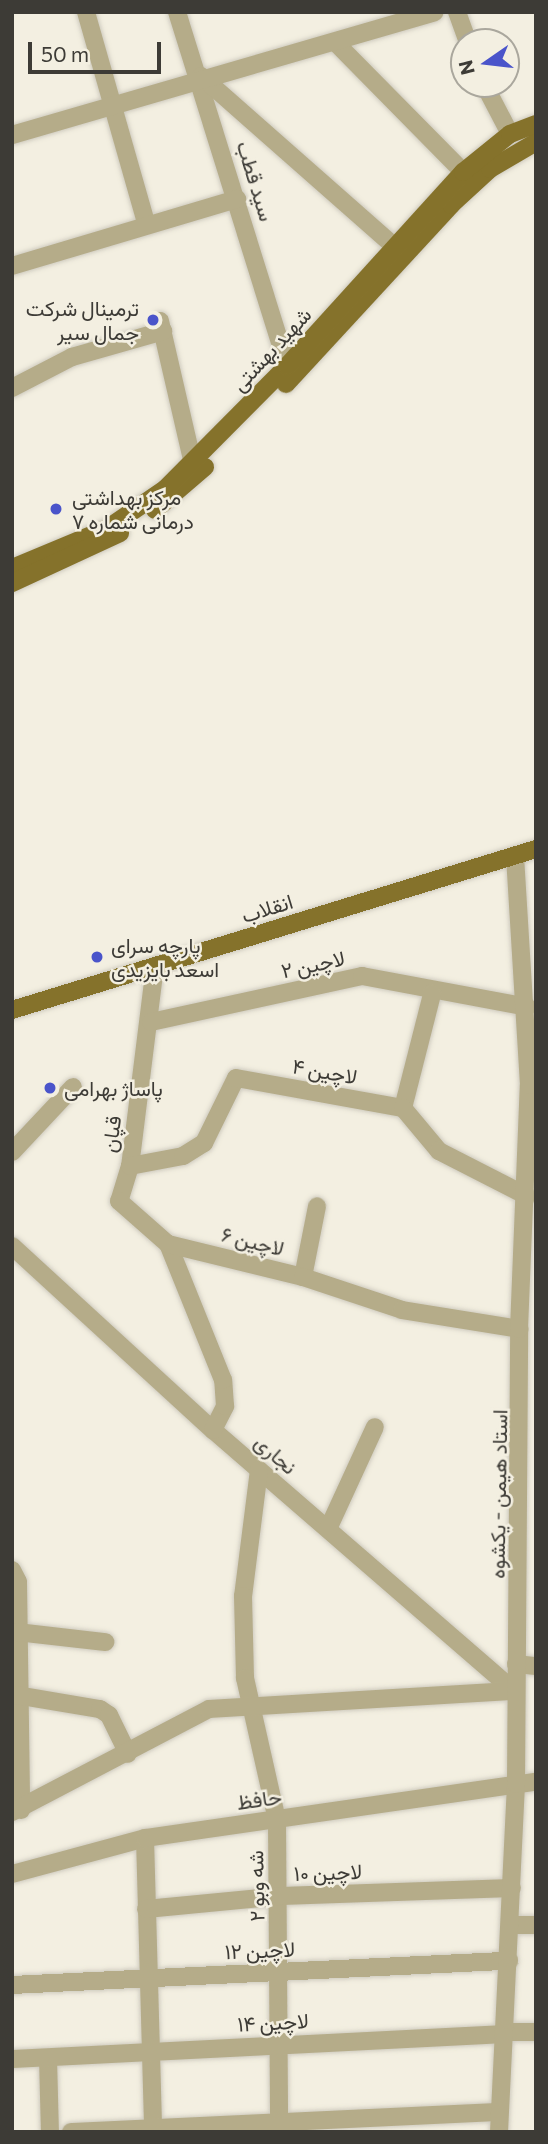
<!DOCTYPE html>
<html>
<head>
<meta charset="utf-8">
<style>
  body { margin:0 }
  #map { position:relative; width:548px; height:2144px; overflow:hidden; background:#f3efe1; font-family:Commissioner,Vazirmatn,sans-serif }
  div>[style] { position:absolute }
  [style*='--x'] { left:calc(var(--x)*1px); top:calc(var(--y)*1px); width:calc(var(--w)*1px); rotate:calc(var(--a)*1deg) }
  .roads { filter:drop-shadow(0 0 2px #cfcbbf) drop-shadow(0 0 2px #cfcbbf) }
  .minor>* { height:18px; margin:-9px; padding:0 9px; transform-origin:9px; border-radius:9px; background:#b5ac89 }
  .major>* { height:18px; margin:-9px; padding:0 9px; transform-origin:9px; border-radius:9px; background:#85722b }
  .dots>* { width:19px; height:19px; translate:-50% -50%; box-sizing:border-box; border:4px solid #f3efe1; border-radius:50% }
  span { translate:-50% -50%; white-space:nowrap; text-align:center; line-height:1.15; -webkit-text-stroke:5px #f3efe1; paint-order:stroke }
  .street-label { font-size:21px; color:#3d3b36 }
  .poi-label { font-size:21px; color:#3d3b36 }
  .right { translate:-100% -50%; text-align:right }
  .left { translate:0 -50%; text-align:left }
  .frame { position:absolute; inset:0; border:14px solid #3d3b36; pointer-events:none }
  .north { position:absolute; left:450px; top:28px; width:70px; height:70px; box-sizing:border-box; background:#f3efe1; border:2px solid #aaa79d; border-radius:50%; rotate:256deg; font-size:19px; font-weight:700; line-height:28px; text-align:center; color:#3d3b36 }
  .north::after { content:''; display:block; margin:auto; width:24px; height:32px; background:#4a54ca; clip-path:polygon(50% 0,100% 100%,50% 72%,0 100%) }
  .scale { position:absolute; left:28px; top:42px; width:133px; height:32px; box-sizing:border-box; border:4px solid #3d3b36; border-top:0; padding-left:9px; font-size:21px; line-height:24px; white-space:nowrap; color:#3d3b36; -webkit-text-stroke:5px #f3efe1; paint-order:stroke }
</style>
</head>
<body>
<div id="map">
  <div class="roads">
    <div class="minor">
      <div style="--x:86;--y:12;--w:218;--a:74.1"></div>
      <div style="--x:177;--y:12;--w:371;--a:72.7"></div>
      <div style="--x:457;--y:12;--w:32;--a:70"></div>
      <div style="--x:336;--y:43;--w:181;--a:45.4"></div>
      <div style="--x:201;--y:76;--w:259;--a:41.4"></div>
      <div style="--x:484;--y:84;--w:56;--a:62.5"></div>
      <div style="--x:12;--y:135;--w:440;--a:-16.2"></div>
      <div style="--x:12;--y:266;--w:235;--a:-16.6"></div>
      <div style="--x:160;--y:321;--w:147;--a:77"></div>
      <div style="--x:12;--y:388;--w:68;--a:-27.3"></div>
      <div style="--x:72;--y:357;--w:95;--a:-15.9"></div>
      <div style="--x:155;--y:966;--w:202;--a:97.1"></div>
      <div style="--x:130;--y:1166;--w:37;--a:107"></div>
      <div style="--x:119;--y:1201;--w:65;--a:41.3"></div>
      <div style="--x:151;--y:1022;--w:216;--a:-12.3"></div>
      <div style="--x:362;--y:976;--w:168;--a:10.6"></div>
      <div style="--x:403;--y:1108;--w:118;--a:-75.7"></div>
      <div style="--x:12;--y:1152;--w:89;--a:-46.8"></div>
      <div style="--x:130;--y:1166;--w:54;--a:-10.7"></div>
      <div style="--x:183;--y:1156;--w:25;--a:-32"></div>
      <div style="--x:204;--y:1143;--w:72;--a:-63.8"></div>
      <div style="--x:236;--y:1078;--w:170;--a:10.2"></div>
      <div style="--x:403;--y:1108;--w:56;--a:50.1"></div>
      <div style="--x:439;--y:1151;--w:99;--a:27.1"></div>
      <div style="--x:12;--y:1246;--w:273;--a:42.5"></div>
      <div style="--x:213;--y:1430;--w:398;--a:40.9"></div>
      <div style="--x:303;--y:1277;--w:72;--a:-78.8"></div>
      <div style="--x:213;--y:1430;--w:27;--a:-63"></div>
      <div style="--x:225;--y:1406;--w:26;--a:-94"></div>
      <div style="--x:223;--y:1380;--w:147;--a:-112"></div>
      <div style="--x:168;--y:1244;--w:139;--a:13.7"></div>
      <div style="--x:303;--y:1277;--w:104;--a:18.4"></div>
      <div style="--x:402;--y:1310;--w:119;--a:9.2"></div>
      <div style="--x:259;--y:1470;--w:127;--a:97.2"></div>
      <div style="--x:243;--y:1596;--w:82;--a:88.6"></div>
      <div style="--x:245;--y:1678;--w:146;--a:77.3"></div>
      <div style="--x:277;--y:1820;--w:312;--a:89.6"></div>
      <div style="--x:328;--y:1529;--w:112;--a:-65.3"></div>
      <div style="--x:12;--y:1570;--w:13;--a:63"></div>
      <div style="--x:18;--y:1582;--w:228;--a:89.2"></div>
      <div style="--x:17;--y:1632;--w:89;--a:6.5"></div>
      <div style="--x:516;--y:1664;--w:20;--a:6"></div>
      <div style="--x:16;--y:1695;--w:85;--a:9.5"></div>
      <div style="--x:100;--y:1709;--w:11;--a:34"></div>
      <div style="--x:109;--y:1715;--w:43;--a:64"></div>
      <div style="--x:12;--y:1812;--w:222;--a:-27.6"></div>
      <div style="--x:209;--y:1709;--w:306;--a:-3.4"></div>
      <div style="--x:145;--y:1838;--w:294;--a:88.4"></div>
      <div style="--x:12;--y:1874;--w:138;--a:-15.1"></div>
      <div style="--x:145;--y:1838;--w:395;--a:-8.2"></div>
      <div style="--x:146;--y:1909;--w:136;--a:-5.5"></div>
      <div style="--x:281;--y:1896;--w:231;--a:-2"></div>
      <div style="--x:512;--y:1925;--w:24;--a:0"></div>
      <div style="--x:12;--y:1985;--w:498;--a:-2.8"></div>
      <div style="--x:504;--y:2032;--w:32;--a:0"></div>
      <div style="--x:48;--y:2058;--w:74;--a:88.5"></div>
      <div style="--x:12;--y:2059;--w:490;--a:-2.9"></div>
      <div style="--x:71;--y:2132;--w:428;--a:-2.7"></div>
      <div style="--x:499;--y:2132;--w:348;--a:-87.2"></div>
      <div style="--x:516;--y:1784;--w:455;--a:-89.6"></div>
      <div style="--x:519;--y:1329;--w:244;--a:-87.7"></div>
      <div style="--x:529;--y:1085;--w:230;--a:-93.5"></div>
    </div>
    <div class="major">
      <div style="--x:286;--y:384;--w:243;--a:-47.3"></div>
      <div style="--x:451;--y:205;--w:53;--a:-42.7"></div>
      <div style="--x:490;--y:169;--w:53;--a:-30.4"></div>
      <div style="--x:155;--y:510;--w:66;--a:-40.7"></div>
      <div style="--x:12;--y:568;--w:104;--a:-22.6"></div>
      <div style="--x:108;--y:528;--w:69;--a:-34.4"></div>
      <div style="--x:165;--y:489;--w:173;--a:-45.2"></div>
      <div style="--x:287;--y:366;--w:262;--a:-47.8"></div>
      <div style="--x:463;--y:172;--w:60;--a:-39"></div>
      <div style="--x:510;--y:134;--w:28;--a:-21"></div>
      <div style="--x:12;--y:583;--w:119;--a:-24.8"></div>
      <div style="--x:12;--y:1010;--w:548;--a:-17.08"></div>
    </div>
  </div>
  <div class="dots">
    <div style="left:153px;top:320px;background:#4a54ca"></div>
    <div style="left:56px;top:509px;background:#4a54ca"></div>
    <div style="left:97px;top:957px;background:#4a54ca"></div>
    <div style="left:50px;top:1088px;background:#4a54ca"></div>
  </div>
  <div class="street-label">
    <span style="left:256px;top:181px;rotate:73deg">سید قطب</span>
    <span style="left:271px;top:349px;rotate:-47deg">شهید بهشتی</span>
    <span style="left:267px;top:908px;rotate:-17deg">انقلاب</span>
    <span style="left:313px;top:964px;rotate:-12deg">لاچین ۲</span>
    <span style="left:325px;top:1071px;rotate:10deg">لاچین ۴</span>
    <span style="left:111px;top:1134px;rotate:-82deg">قپان</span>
    <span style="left:253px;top:1241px;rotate:14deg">لاچین ۶</span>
    <span style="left:276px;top:1454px;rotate:41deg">نجاری</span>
    <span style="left:498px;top:1494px;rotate:-89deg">استاد هیمن - یکشوه</span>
    <span style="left:259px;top:1799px;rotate:-8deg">حافظ</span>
    <span style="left:328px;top:1872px;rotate:-2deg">لاچین ۱۰</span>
    <span style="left:256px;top:1886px;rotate:-91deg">شه وبو ۲</span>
    <span style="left:260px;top:1950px;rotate:-2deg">لاچین ۱۲</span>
    <span style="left:273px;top:2022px;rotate:-3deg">لاچین ۱۴</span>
  </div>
  <div class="poi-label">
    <span class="right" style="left:139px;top:320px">ترمینال شرکت<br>جمال سیر</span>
    <span class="left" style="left:72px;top:509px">مرکز بهداشتی<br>درمانی شماره ۷</span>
    <span class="left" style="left:111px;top:957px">پارچه سرای<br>اسعد بایزیدی</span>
    <span class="left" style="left:64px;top:1088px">پاساژ بهرامی</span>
  </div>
  <div class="frame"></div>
  <div class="north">N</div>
  <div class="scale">50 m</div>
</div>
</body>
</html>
